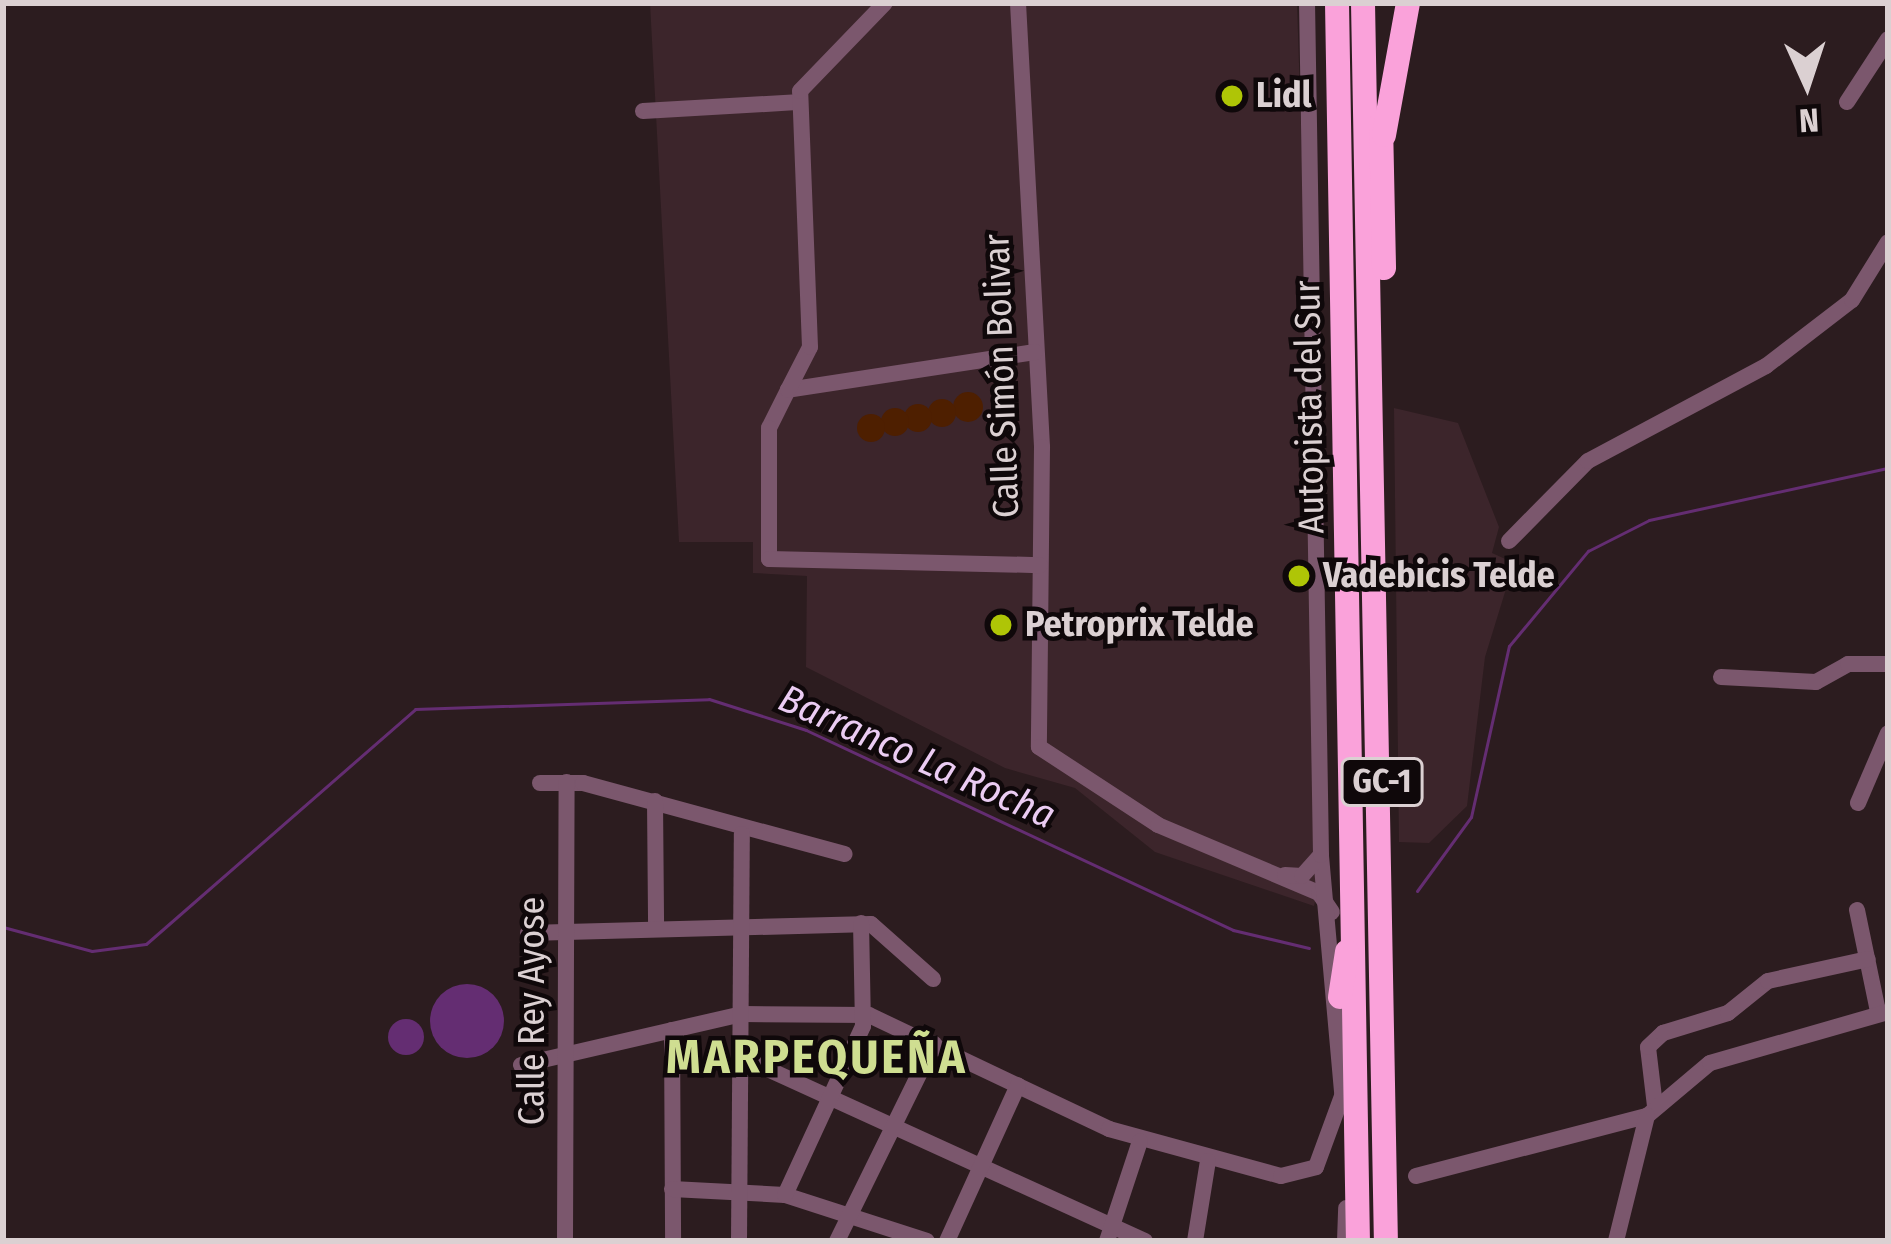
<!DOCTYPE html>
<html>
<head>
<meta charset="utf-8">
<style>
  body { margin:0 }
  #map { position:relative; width:1891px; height:1244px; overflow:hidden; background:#2c1c1f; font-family:"Fira Sans Condensed",sans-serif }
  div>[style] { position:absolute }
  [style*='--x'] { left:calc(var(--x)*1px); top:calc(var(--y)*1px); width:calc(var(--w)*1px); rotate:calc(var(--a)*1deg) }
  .built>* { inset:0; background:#3c252b }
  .green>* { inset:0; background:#4e1f00 }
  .round { border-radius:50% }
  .water>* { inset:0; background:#642d72 }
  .stream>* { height:3px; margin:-1.5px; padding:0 1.5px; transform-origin:1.5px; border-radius:1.5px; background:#642d72 }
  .minor>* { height:16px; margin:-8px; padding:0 8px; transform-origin:8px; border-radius:8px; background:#7b576d }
  .highway>* { height:24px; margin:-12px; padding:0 12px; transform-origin:12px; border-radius:12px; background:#faa2da }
  .dots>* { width:33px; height:33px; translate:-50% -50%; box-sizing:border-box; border:6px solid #0f080a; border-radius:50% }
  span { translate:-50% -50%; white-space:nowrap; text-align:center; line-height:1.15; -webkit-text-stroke:9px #0f080a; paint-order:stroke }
  .shield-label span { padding:3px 9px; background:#0f080a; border:3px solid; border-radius:9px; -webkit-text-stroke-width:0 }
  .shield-label { font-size:33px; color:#dbd0d2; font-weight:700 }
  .poi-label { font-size:36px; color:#dbd0d2; font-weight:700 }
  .left { translate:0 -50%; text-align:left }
  .street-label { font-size:36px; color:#dbd0d2 }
  .water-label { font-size:39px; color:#ebccf3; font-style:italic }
  .district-label { font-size:48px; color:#cfde91; font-weight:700; letter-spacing:3px }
  .frame { position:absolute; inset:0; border:6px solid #dbd0d2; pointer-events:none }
  .north { position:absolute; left:1747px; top:24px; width:120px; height:120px; -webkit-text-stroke:9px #0f080a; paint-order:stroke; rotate:177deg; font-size:33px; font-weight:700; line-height:48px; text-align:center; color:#dbd0d2 }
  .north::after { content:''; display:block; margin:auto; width:42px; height:54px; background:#dbd0d2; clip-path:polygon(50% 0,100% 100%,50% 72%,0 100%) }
</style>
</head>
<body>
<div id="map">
  <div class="built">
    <div style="clip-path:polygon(650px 3px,1297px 3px,1325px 857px,1314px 906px,1155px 852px,1075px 788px,1005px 768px,806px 667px,807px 576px,753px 573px,753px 542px,679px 542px)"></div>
    <div style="clip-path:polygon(1394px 408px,1458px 423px,1499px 527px,1492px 553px,1514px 563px,1485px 657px,1467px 806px,1429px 843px,1399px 842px)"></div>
  </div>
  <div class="green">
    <div class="round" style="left:953px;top:392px;width:30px;height:30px"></div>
    <div class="round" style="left:928px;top:399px;width:28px;height:28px"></div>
    <div class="round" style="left:904px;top:404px;width:28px;height:28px"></div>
    <div class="round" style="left:881px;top:408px;width:28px;height:28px"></div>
    <div class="round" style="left:857px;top:414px;width:28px;height:28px"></div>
  </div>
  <div class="water">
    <div class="round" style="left:430px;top:984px;width:74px;height:74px"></div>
    <div class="round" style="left:388px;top:1019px;width:36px;height:36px"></div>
  </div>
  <div class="stream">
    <div style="--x:1417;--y:891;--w:92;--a:-53.9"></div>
    <div style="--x:1471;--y:817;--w:175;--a:-77.5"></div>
    <div style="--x:1509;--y:646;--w:124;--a:-50.3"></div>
    <div style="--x:1588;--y:551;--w:68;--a:-26.9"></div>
    <div style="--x:1649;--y:520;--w:245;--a:-12.3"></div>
    <div style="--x:3;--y:927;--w:92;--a:15.1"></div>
    <div style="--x:92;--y:951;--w:54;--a:-7.4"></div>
    <div style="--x:146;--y:944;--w:357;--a:-41.1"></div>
    <div style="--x:415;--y:709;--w:294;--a:-1.9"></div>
    <div style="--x:709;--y:699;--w:102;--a:17.7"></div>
    <div style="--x:806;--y:730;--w:472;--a:25.1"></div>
    <div style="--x:1233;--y:930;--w:78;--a:13.3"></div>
  </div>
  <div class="minor">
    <div style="--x:1018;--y:3;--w:445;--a:86.9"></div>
    <div style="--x:1042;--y:447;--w:300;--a:90.6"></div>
    <div style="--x:1039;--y:747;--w:142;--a:33.2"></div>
    <div style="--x:1158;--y:825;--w:175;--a:22.9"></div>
    <div style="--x:1319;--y:893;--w:23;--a:56"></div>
    <div style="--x:1847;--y:102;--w:75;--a:-56.9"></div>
    <div style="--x:643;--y:111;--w:154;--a:-3.3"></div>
    <div style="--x:1035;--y:352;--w:250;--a:171.3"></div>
    <div style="--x:788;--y:390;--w:42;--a:116.6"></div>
    <div style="--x:769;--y:428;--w:131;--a:90"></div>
    <div style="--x:769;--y:559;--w:271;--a:1.3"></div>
    <div style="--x:788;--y:390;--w:48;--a:-62.9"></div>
    <div style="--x:810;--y:347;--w:256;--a:-92.2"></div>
    <div style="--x:800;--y:91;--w:122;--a:-46"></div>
    <div style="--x:1509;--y:541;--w:112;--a:-45.4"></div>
    <div style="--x:1588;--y:461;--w:202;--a:-28.1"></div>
    <div style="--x:1766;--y:366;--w:108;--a:-37.5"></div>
    <div style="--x:1852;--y:300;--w:68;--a:-58.2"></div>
    <div style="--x:1721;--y:677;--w:95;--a:3"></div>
    <div style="--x:1816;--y:682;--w:37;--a:-29"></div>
    <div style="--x:1848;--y:664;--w:40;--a:0"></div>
    <div style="--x:540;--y:783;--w:43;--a:0"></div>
    <div style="--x:583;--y:783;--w:271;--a:15.2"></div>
    <div style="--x:655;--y:801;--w:127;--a:89.5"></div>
    <div style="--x:1858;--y:803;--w:76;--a:-66.8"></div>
    <div style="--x:1321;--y:856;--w:249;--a:84.9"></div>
    <div style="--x:1285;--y:875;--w:17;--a:3"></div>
    <div style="--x:1302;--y:876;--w:28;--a:-48"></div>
    <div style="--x:1321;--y:855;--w:852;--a:-90.94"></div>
    <div style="--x:1857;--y:910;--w:103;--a:78.3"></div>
    <div style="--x:528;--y:933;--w:343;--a:-1.5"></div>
    <div style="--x:871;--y:924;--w:83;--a:41.6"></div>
    <div style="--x:672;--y:1030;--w:211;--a:89.7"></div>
    <div style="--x:741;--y:1057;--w:444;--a:24.5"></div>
    <div style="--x:521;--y:1065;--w:227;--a:-13"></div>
    <div style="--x:742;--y:1014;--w:127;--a:0.5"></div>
    <div style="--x:869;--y:1015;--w:266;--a:25.4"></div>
    <div style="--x:1109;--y:1129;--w:178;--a:15.3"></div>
    <div style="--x:1281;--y:1176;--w:36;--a:-14"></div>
    <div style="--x:1316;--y:1167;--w:76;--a:-69.9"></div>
    <div style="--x:1655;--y:1106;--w:59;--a:-96.8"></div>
    <div style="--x:1648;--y:1047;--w:21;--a:-43"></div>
    <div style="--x:1663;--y:1033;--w:68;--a:-17.1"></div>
    <div style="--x:1728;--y:1013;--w:51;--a:-38.7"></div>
    <div style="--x:1768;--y:981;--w:102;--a:-12.4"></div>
    <div style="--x:1416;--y:1176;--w:239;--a:-14.6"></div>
    <div style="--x:1647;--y:1116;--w:82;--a:-40.1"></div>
    <div style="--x:1710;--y:1063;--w:185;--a:-16"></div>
    <div style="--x:672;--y:1189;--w:113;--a:3"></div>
    <div style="--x:785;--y:1195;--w:149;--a:17.9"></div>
    <div style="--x:785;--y:1195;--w:186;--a:-65.2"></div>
    <div style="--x:863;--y:1026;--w:103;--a:-91.1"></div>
    <div style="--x:565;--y:1241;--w:459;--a:-89.8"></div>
    <div style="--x:739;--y:1241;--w:407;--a:-89.6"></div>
    <div style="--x:837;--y:1241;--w:220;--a:-63.8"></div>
    <div style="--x:947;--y:1241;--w:171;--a:-65.5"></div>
    <div style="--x:1107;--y:1241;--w:105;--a:-71.7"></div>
    <div style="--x:1195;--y:1241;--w:81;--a:-80.8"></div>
    <div style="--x:1345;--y:1241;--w:33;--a:-88"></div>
    <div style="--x:1616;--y:1241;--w:129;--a:-76.1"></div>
  </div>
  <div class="highway">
    <div style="--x:1337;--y:3;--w:1238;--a:89.03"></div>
    <div style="--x:1363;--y:3;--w:1238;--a:88.94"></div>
    <div style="--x:1381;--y:123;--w:145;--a:88.8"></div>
    <div style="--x:1384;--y:135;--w:134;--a:-79.7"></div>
    <div style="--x:1340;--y:997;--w:46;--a:-81.2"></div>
  </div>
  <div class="dots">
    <div style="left:1232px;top:96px;background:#afc506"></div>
    <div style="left:1299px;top:576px;background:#afc506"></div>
    <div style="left:1001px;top:625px;background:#afc506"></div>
  </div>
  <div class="shield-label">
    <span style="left:1382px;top:782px">GC-1</span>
  </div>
  <div class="poi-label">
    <span class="left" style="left:1256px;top:96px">Lidl</span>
    <span class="left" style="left:1323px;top:576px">Vadebicis Telde</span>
    <span class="left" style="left:1025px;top:625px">Petroprix Telde</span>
  </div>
  <div class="street-label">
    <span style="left:1002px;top:376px;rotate:-92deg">Calle Simón Bolivar</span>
    <span style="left:1310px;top:407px;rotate:-91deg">Autopista del Sur</span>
    <span style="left:533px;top:1011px;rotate:-90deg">Calle Rey Ayose</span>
  </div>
  <div class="water-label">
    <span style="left:917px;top:757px;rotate:24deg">Barranco La Rocha</span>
  </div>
  <div class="district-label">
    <span style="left:817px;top:1058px">MARPEQUEÑA</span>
  </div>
  <div class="frame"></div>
  <div class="north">N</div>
</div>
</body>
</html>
